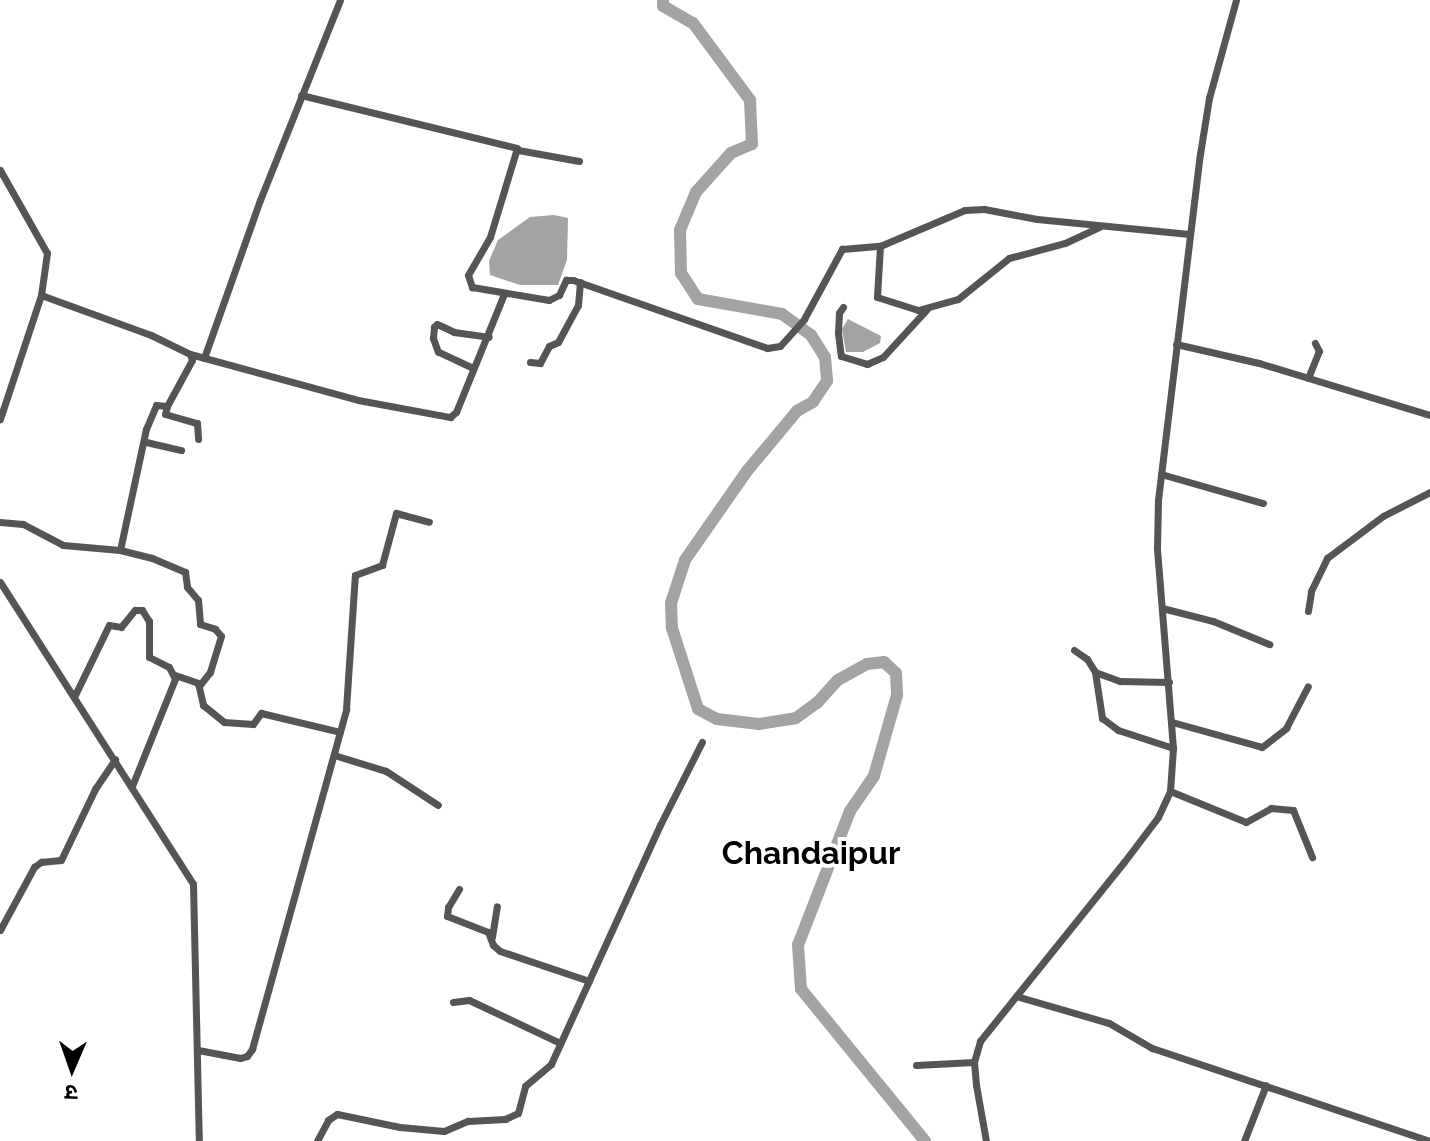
<!DOCTYPE html>
<html>
<head>
<meta charset="utf-8">
<style>
  body { margin:0 }
  #map { position:relative; width:1430px; height:1141px; overflow:hidden; background:#fff; font-family:Raleway,"Noto Sans Devanagari",sans-serif }
  div>[style] { position:absolute }
  [style*='--x'] { left:calc(var(--x)*1px); top:calc(var(--y)*1px); width:calc(var(--w)*1px); rotate:calc(var(--a)*1deg) }
  .water>* { inset:0; background:#a3a3a3 }
  .river>* { height:12px; margin:-6px; padding:0 6px; transform-origin:6px; border-radius:6px; background:#a3a3a3 }
  .minor>* { height:7px; margin:-3.5px; padding:0 3.5px; transform-origin:3.5px; border-radius:3.5px; background:#555 }
  span { translate:-50% -50%; white-space:nowrap; text-align:center; line-height:1.15; -webkit-text-stroke:8px #fff; paint-order:stroke }
  .quarter-label { font-size:32px; color:#000; font-weight:700 }
  .north { position:absolute; left:32px; top:1029px; width:80px; height:80px; -webkit-text-stroke:6px #fff; paint-order:stroke; rotate:182deg; font-size:22px; font-weight:700; line-height:32px; text-align:center; color:#000 }
  .north::after { content:''; display:block; margin:auto; width:28px; height:36px; background:#000; clip-path:polygon(50% 0,100% 100%,50% 72%,0 100%) }
</style>
</head>
<body>
<div id="map">
  <div class="water">
    <div style="clip-path:polygon(554px 215px,568px 218px,567px 260px,558px 285px,520px 285px,490px 275px,489px 261px,498px 240px,530px 217px)"></div>
    <div style="clip-path:polygon(848px 319px,881px 336px,880px 343px,863px 352px,846px 352px,842px 329px)"></div>
  </div>
  <div class="river">
    <div style="--x:663;--y:0;--w:6;--a:90"></div>
    <div style="--x:663;--y:6;--w:34;--a:30"></div>
    <div style="--x:693;--y:23;--w:96;--a:53.5"></div>
    <div style="--x:750;--y:100;--w:44;--a:87.4"></div>
    <div style="--x:752;--y:144;--w:23;--a:157"></div>
    <div style="--x:731;--y:153;--w:52;--a:131.9"></div>
    <div style="--x:696;--y:192;--w:41;--a:112.8"></div>
    <div style="--x:680;--y:230;--w:43;--a:88.7"></div>
    <div style="--x:681;--y:273;--w:31;--a:57"></div>
    <div style="--x:698;--y:299;--w:85;--a:10.1"></div>
    <div style="--x:782;--y:314;--w:36;--a:36"></div>
    <div style="--x:811;--y:335;--w:26;--a:58"></div>
    <div style="--x:825;--y:357;--w:24;--a:85"></div>
    <div style="--x:827;--y:381;--w:25;--a:124"></div>
    <div style="--x:813;--y:402;--w:18;--a:151"></div>
    <div style="--x:797;--y:411;--w:78;--a:129.8"></div>
    <div style="--x:747;--y:471;--w:108;--a:124.9"></div>
    <div style="--x:685;--y:560;--w:45;--a:108"></div>
    <div style="--x:671;--y:603;--w:25;--a:88"></div>
    <div style="--x:672;--y:628;--w:85;--a:72.2"></div>
    <div style="--x:698;--y:709;--w:21;--a:28"></div>
    <div style="--x:717;--y:719;--w:42;--a:6.8"></div>
    <div style="--x:759;--y:724;--w:37;--a:-9"></div>
    <div style="--x:796;--y:718;--w:26;--a:-36"></div>
    <div style="--x:817;--y:703;--w:31;--a:-48"></div>
    <div style="--x:838;--y:680;--w:33;--a:-29"></div>
    <div style="--x:867;--y:664;--w:17;--a:-7"></div>
    <div style="--x:884;--y:662;--w:16;--a:43"></div>
    <div style="--x:896;--y:673;--w:22;--a:87"></div>
    <div style="--x:897;--y:695;--w:84;--a:105.9"></div>
    <div style="--x:874;--y:776;--w:42;--a:124.4"></div>
    <div style="--x:850;--y:811;--w:144;--a:111.2"></div>
    <div style="--x:798;--y:945;--w:44;--a:86.1"></div>
    <div style="--x:801;--y:989;--w:196;--a:50.8"></div>
  </div>
  <div class="minor">
    <div style="--x:301;--y:95;--w:222;--a:13.8"></div>
    <div style="--x:517;--y:148;--w:93;--a:106.9"></div>
    <div style="--x:490;--y:237;--w:44;--a:120.1"></div>
    <div style="--x:468;--y:275;--w:13;--a:72"></div>
    <div style="--x:472;--y:287;--w:78;--a:9.6"></div>
    <div style="--x:549;--y:300;--w:11;--a:-27"></div>
    <div style="--x:559;--y:295;--w:17;--a:-65"></div>
    <div style="--x:566;--y:280;--w:7;--a:0"></div>
    <div style="--x:573;--y:280;--w:206;--a:19.3"></div>
    <div style="--x:767;--y:348;--w:13;--a:-9"></div>
    <div style="--x:780;--y:346;--w:36;--a:-48"></div>
    <div style="--x:804;--y:319;--w:80;--a:-61.5"></div>
    <div style="--x:842;--y:249;--w:38;--a:-5"></div>
    <div style="--x:880;--y:246;--w:92;--a:-23"></div>
    <div style="--x:965;--y:210;--w:19;--a:-3"></div>
    <div style="--x:984;--y:209;--w:54;--a:10.7"></div>
    <div style="--x:1037;--y:219;--w:153;--a:5.6"></div>
    <div style="--x:518;--y:150;--w:62;--a:10.2"></div>
    <div style="--x:0;--y:170;--w:95;--a:60.5"></div>
    <div style="--x:47;--y:253;--w:42;--a:98.1"></div>
    <div style="--x:41;--y:295;--w:131;--a:108.3"></div>
    <div style="--x:880;--y:246;--w:51;--a:93.4"></div>
    <div style="--x:877;--y:297;--w:43;--a:17.6"></div>
    <div style="--x:918;--y:310;--w:41;--a:-15.4"></div>
    <div style="--x:958;--y:299;--w:65;--a:-38.8"></div>
    <div style="--x:1009;--y:258;--w:58;--a:-15"></div>
    <div style="--x:1065;--y:243;--w:38;--a:-25"></div>
    <div style="--x:41;--y:295;--w:117;--a:20"></div>
    <div style="--x:151;--y:335;--w:43;--a:26"></div>
    <div style="--x:190;--y:354;--w:174;--a:15.3"></div>
    <div style="--x:358;--y:400;--w:94;--a:10.5"></div>
    <div style="--x:450;--y:417;--w:8;--a:-40"></div>
    <div style="--x:456;--y:412;--w:127;--a:-67.9"></div>
    <div style="--x:843;--y:307;--w:7;--a:124"></div>
    <div style="--x:839;--y:313;--w:20;--a:93"></div>
    <div style="--x:838;--y:333;--w:23;--a:83"></div>
    <div style="--x:841;--y:356;--w:27;--a:17"></div>
    <div style="--x:867;--y:364;--w:17;--a:-24"></div>
    <div style="--x:883;--y:357;--w:65;--a:-47.5"></div>
    <div style="--x:1176;--y:344;--w:85;--a:12.9"></div>
    <div style="--x:1259;--y:363;--w:179;--a:16.9"></div>
    <div style="--x:204;--y:358;--w:168;--a:-70.5"></div>
    <div style="--x:260;--y:200;--w:215;--a:-68.2"></div>
    <div style="--x:530;--y:362;--w:10;--a:6"></div>
    <div style="--x:540;--y:363;--w:19;--a:-62"></div>
    <div style="--x:549;--y:346;--w:10;--a:-24"></div>
    <div style="--x:558;--y:342;--w:42;--a:-61.6"></div>
    <div style="--x:578;--y:305;--w:23;--a:-85"></div>
    <div style="--x:473;--y:368;--w:38;--a:-155"></div>
    <div style="--x:438;--y:352;--w:15;--a:-110"></div>
    <div style="--x:433;--y:338;--w:11;--a:-85"></div>
    <div style="--x:434;--y:327;--w:4;--a:-45"></div>
    <div style="--x:437;--y:324;--w:19;--a:25"></div>
    <div style="--x:454;--y:332;--w:35;--a:8"></div>
    <div style="--x:1308;--y:378;--w:29;--a:-68"></div>
    <div style="--x:1319;--y:351;--w:9;--a:-117"></div>
    <div style="--x:167;--y:406;--w:8;--a:104"></div>
    <div style="--x:165;--y:414;--w:33;--a:16"></div>
    <div style="--x:197;--y:423;--w:16;--a:86"></div>
    <div style="--x:146;--y:442;--w:36;--a:13"></div>
    <div style="--x:1161;--y:474;--w:106;--a:15.9"></div>
    <div style="--x:0;--y:522;--w:23;--a:5"></div>
    <div style="--x:23;--y:524;--w:45;--a:27.7"></div>
    <div style="--x:63;--y:545;--w:57;--a:5"></div>
    <div style="--x:120;--y:550;--w:124;--a:-77.9"></div>
    <div style="--x:146;--y:429;--w:26;--a:-67"></div>
    <div style="--x:156;--y:405;--w:11;--a:5"></div>
    <div style="--x:167;--y:406;--w:52;--a:-61.5"></div>
    <div style="--x:192;--y:360;--w:6;--a:-108"></div>
    <div style="--x:120;--y:550;--w:33;--a:14"></div>
    <div style="--x:152;--y:558;--w:36;--a:23"></div>
    <div style="--x:185;--y:572;--w:15;--a:82"></div>
    <div style="--x:187;--y:587;--w:17;--a:50"></div>
    <div style="--x:198;--y:600;--w:24;--a:85"></div>
    <div style="--x:200;--y:624;--w:16;--a:18"></div>
    <div style="--x:215;--y:629;--w:9;--a:49"></div>
    <div style="--x:221;--y:636;--w:38;--a:107"></div>
    <div style="--x:210;--y:672;--w:18;--a:128"></div>
    <div style="--x:0;--y:582;--w:358;--a:57.4"></div>
    <div style="--x:193;--y:884;--w:257;--a:88.7"></div>
    <div style="--x:1162;--y:608;--w:53;--a:14.3"></div>
    <div style="--x:1213;--y:621;--w:61;--a:22.3"></div>
    <div style="--x:1308;--y:611;--w:20;--a:-81"></div>
    <div style="--x:1311;--y:591;--w:37;--a:-64"></div>
    <div style="--x:1327;--y:558;--w:70;--a:-36.9"></div>
    <div style="--x:1383;--y:516;--w:53;--a:-27.1"></div>
    <div style="--x:1074;--y:650;--w:16;--a:35"></div>
    <div style="--x:1087;--y:659;--w:15;--a:58"></div>
    <div style="--x:1095;--y:672;--w:47;--a:81.3"></div>
    <div style="--x:1102;--y:718;--w:20;--a:37"></div>
    <div style="--x:1118;--y:730;--w:58;--a:18.1"></div>
    <div style="--x:1095;--y:672;--w:27;--a:20"></div>
    <div style="--x:1120;--y:681;--w:49;--a:1.2"></div>
    <div style="--x:175;--y:675;--w:24;--a:19"></div>
    <div style="--x:198;--y:683;--w:23;--a:77"></div>
    <div style="--x:203;--y:705;--w:27;--a:39"></div>
    <div style="--x:224;--y:722;--w:29;--a:4"></div>
    <div style="--x:253;--y:724;--w:14;--a:-54"></div>
    <div style="--x:261;--y:713;--w:81;--a:13.5"></div>
    <div style="--x:74;--y:697;--w:80;--a:-64.1"></div>
    <div style="--x:109;--y:625;--w:12;--a:9"></div>
    <div style="--x:121;--y:627;--w:22;--a:-51"></div>
    <div style="--x:135;--y:610;--w:7;--a:0"></div>
    <div style="--x:142;--y:610;--w:13;--a:58"></div>
    <div style="--x:149;--y:621;--w:36;--a:90"></div>
    <div style="--x:149;--y:657;--w:22;--a:27"></div>
    <div style="--x:169;--y:667;--w:13;--a:63"></div>
    <div style="--x:175;--y:679;--w:115;--a:111.9"></div>
    <div style="--x:1172;--y:722;--w:93;--a:15.5"></div>
    <div style="--x:1262;--y:747;--w:31;--a:-38"></div>
    <div style="--x:1286;--y:728;--w:47;--a:-62.4"></div>
    <div style="--x:334;--y:755;--w:54;--a:17.1"></div>
    <div style="--x:386;--y:771;--w:62;--a:33.2"></div>
    <div style="--x:1170;--y:791;--w:82;--a:22.2"></div>
    <div style="--x:1246;--y:822;--w:29;--a:-29"></div>
    <div style="--x:1271;--y:808;--w:22;--a:5"></div>
    <div style="--x:1293;--y:810;--w:51;--a:68"></div>
    <div style="--x:459;--y:889;--w:21;--a:121"></div>
    <div style="--x:448;--y:907;--w:9;--a:96"></div>
    <div style="--x:447;--y:916;--w:44;--a:21.3"></div>
    <div style="--x:488;--y:932;--w:14;--a:69"></div>
    <div style="--x:493;--y:945;--w:9;--a:41"></div>
    <div style="--x:500;--y:951;--w:94;--a:18.6"></div>
    <div style="--x:0;--y:930;--w:72;--a:-61.6"></div>
    <div style="--x:34;--y:867;--w:9;--a:-36"></div>
    <div style="--x:41;--y:862;--w:20;--a:-6"></div>
    <div style="--x:61;--y:860;--w:79;--a:-64.4"></div>
    <div style="--x:95;--y:789;--w:36;--a:-56"></div>
    <div style="--x:492;--y:937;--w:31;--a:-81"></div>
    <div style="--x:1016;--y:996;--w:97;--a:16.2"></div>
    <div style="--x:1109;--y:1023;--w:50;--a:30.2"></div>
    <div style="--x:1152;--y:1048;--w:293;--a:18.5"></div>
    <div style="--x:453;--y:1002;--w:16;--a:-7"></div>
    <div style="--x:469;--y:1000;--w:101;--a:25.3"></div>
    <div style="--x:198;--y:1050;--w:43;--a:10.8"></div>
    <div style="--x:240;--y:1058;--w:7;--a:-16"></div>
    <div style="--x:247;--y:1056;--w:9;--a:-54"></div>
    <div style="--x:252;--y:1049;--w:353;--a:-74.5"></div>
    <div style="--x:346;--y:709;--w:134;--a:-86.2"></div>
    <div style="--x:355;--y:575;--w:29;--a:-20"></div>
    <div style="--x:382;--y:565;--w:54;--a:-74.9"></div>
    <div style="--x:396;--y:513;--w:34;--a:15"></div>
    <div style="--x:916;--y:1065;--w:58;--a:-3"></div>
    <div style="--x:317;--y:1141;--w:24;--a:-62"></div>
    <div style="--x:328;--y:1120;--w:11;--a:-34"></div>
    <div style="--x:337;--y:1114;--w:64;--a:11.7"></div>
    <div style="--x:400;--y:1127;--w:44;--a:5.2"></div>
    <div style="--x:444;--y:1131;--w:26;--a:-23"></div>
    <div style="--x:468;--y:1121;--w:37;--a:-3"></div>
    <div style="--x:505;--y:1119;--w:14;--a:-25"></div>
    <div style="--x:518;--y:1113;--w:28;--a:-75"></div>
    <div style="--x:525;--y:1086;--w:34;--a:-40"></div>
    <div style="--x:551;--y:1064;--w:263;--a:-65.5"></div>
    <div style="--x:660;--y:825;--w:93;--a:-63.2"></div>
    <div style="--x:986;--y:1141;--w:57;--a:-100.1"></div>
    <div style="--x:976;--y:1085;--w:23;--a:-95"></div>
    <div style="--x:974;--y:1062;--w:22;--a:-74"></div>
    <div style="--x:980;--y:1041;--w:230;--a:-51.2"></div>
    <div style="--x:1124;--y:862;--w:56;--a:-52.9"></div>
    <div style="--x:1158;--y:817;--w:29;--a:-65"></div>
    <div style="--x:1170;--y:791;--w:43;--a:-86"></div>
    <div style="--x:1173;--y:748;--w:201;--a:-94.6"></div>
    <div style="--x:1157;--y:548;--w:48;--a:-88.8"></div>
    <div style="--x:1158;--y:500;--w:349;--a:-83.1"></div>
    <div style="--x:1200;--y:154;--w:57;--a:-80.9"></div>
    <div style="--x:1209;--y:98;--w:102;--a:-74.6"></div>
    <div style="--x:1244;--y:1141;--w:60;--a:-68.6"></div>
  </div>
  <div class="quarter-label">
    <span style="left:811px;top:853px">Chandaipur</span>
  </div>
  <div class="north">उ</div>
</div>
</body>
</html>
